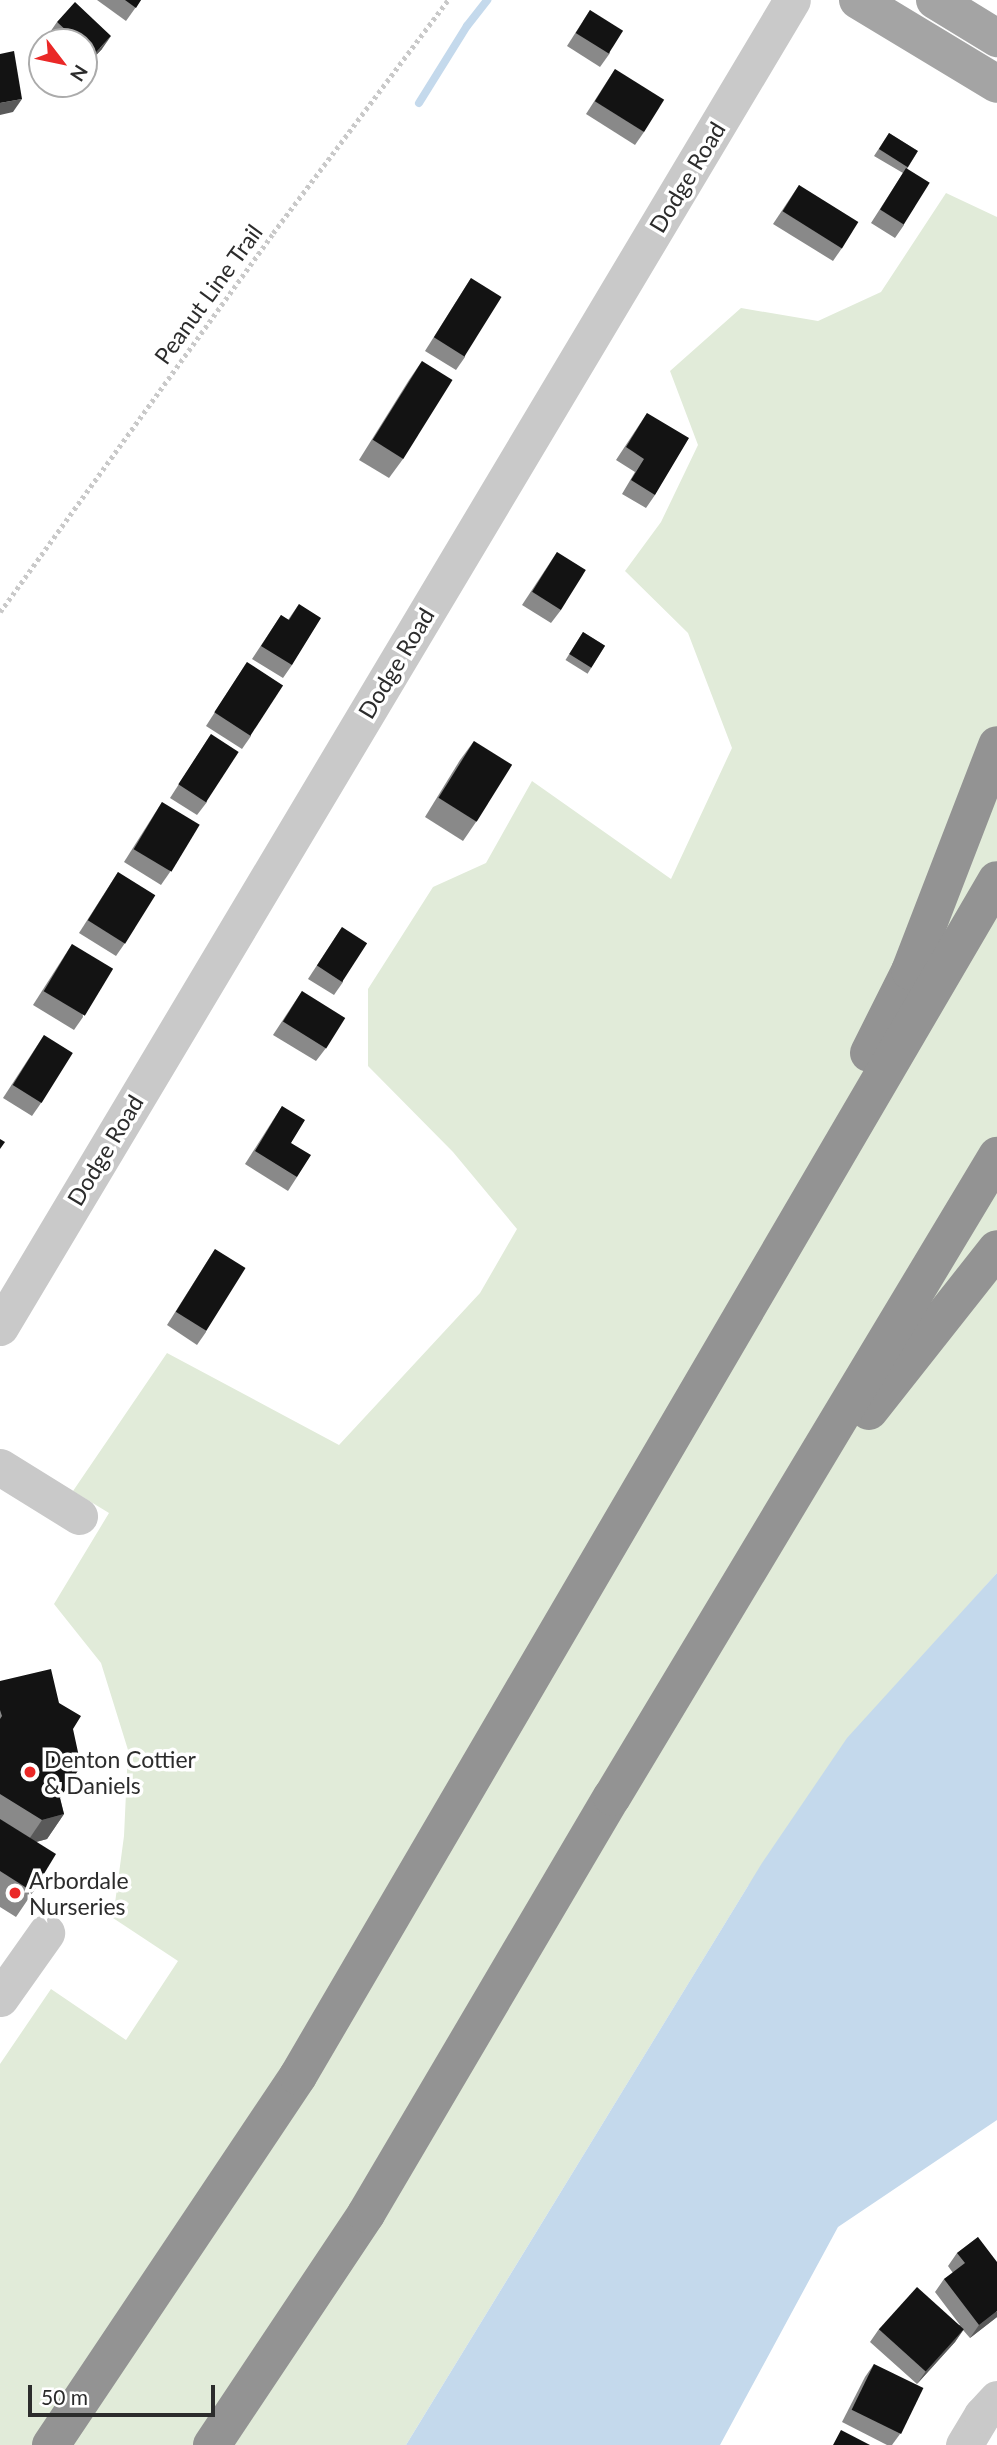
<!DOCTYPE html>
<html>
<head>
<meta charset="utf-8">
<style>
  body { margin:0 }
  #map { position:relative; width:997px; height:2445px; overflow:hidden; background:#fff; font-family:Lato,sans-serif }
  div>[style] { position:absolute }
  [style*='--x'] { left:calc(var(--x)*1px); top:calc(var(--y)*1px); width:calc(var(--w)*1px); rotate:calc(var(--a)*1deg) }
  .green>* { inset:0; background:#e1ebd9 }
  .water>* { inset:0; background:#c4d9ec }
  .stream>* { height:8px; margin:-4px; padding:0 4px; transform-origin:4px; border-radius:4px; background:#c4d9ec }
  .path>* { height:4.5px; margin-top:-2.25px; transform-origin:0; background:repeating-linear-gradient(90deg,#c9c9c9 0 3.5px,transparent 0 7px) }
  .minor>* { height:37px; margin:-18.5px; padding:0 18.5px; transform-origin:18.5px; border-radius:18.5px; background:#c9c9c9 }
  .major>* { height:38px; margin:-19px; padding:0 19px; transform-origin:19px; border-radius:19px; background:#a4a4a4 }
  .highway>* { height:38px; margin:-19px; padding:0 19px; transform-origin:19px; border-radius:19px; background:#939393 }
  .wall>* { inset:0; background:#898989; transform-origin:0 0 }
  .shaded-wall>* { inset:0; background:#5a5a5a }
  .building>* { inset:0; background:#131313; transform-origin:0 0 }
  .dots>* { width:19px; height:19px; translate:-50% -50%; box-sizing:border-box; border:4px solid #fff; border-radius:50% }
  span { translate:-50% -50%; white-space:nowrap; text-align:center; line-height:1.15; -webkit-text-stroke:7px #fff; paint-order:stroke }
  .street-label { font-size:23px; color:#2c2c2c }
  .poi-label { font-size:23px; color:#2c2c2c }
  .left { translate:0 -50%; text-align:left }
  .north { position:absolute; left:28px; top:28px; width:70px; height:70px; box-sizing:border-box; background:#fff; border:2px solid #ababab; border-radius:50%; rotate:122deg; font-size:19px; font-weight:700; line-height:28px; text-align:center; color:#2c2c2c }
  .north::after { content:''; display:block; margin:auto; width:24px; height:32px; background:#ea2827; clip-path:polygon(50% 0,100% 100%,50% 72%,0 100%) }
  .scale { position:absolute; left:28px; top:2385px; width:187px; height:32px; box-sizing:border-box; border:4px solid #2c2c2c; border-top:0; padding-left:9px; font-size:21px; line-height:24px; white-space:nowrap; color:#2c2c2c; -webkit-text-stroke:5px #fff; paint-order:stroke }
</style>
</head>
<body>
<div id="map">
  <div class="green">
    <div style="clip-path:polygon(946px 193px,997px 217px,997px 1573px,930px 1649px,748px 1886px,406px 2445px,0 2445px,0 2064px,51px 1989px,126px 2040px,178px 1961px,113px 1918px,124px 1836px,128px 1750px,101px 1663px,54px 1604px,109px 1513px,73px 1491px,167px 1353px,339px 1445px,480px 1293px,517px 1229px,453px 1152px,368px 1066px,368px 989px,433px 887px,486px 863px,532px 781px,671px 879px,732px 748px,688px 633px,625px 571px,661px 522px,698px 445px,670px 371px,741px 308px,818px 321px,881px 292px)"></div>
  </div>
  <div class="water">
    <div style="clip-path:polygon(997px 1573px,997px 2120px,838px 2227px,720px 2445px,406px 2445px,762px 1863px,847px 1738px)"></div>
  </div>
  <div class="stream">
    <div style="--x:419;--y:103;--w:91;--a:-58.1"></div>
    <div style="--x:467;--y:26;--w:33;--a:-52"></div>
  </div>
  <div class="path">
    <div style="--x:0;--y:612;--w:467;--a:-54.2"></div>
    <div style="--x:273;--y:233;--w:291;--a:-53.1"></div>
  </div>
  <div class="minor">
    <div style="--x:0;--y:1327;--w:1545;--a:-59.17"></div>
    <div style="--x:0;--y:1467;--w:93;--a:31.8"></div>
    <div style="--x:0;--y:1998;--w:80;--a:-54.7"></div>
    <div style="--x:964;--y:2445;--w:35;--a:-59"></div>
    <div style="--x:982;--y:2415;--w:22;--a:-47"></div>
  </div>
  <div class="major">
    <div style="--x:858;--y:0;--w:162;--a:31.1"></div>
    <div style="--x:935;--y:0;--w:73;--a:31.5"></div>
  </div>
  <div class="highway">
    <div style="--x:869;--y:1053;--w:92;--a:-63.4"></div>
    <div style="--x:910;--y:971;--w:242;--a:-68.9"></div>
    <div style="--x:869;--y:1411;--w:206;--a:-51.7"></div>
    <div style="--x:51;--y:2445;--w:444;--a:-56.2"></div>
    <div style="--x:298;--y:2076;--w:1385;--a:-59.7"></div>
    <div style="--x:212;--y:2445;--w:278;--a:-56.3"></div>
    <div style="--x:366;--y:2214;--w:484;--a:-59.5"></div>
    <div style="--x:612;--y:1797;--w:748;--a:-59.01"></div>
  </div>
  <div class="wall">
    <div style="clip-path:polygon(97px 0,141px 0,126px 21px)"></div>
    <div style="clip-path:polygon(590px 10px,610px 53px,600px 67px,567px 46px)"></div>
    <div style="clip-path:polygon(57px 22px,102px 49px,84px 68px,84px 42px,56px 42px,48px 35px)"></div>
    <div style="clip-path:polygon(42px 61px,42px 76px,36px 70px)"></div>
    <div style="clip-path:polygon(615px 69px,644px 132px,635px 145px,586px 114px)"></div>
    <div style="clip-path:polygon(50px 84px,70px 84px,61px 94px)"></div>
    <div style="clip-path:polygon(889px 133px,918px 151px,907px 169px,904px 225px,895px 238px,871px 223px,903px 173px,874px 156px)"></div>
    <div style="clip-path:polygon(799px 185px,842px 248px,833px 261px,773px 224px)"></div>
    <div style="clip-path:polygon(471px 278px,465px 357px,456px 370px,425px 351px)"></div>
    <div style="clip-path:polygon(422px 361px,403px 459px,389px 478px,359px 460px,409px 380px)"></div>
    <div style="clip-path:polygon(647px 413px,655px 495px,646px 508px,622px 494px,635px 472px,616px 460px)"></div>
    <div style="clip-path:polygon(557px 552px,561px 610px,551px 623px,522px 605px)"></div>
    <div style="clip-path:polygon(299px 604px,292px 665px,283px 678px,252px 659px,281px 615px,288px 620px)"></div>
    <div style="left:583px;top:632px;width:26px;height:33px;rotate:32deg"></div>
    <div style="clip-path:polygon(247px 662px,251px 736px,242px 749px,206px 726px)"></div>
    <div style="clip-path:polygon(211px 734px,207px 802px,197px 815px,170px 798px)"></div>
    <div style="clip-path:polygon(474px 741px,476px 822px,463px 841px,425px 817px,460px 760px)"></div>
    <div style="clip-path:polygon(162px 802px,170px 872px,161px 885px,124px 862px)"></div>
    <div style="clip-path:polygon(118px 872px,125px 943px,116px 956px,79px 933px)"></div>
    <div style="clip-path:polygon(342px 927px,343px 982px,334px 995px,308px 979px)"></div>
    <div style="clip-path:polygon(72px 944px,83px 1017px,74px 1030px,33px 1005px)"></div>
    <div style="clip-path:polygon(302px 991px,326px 1048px,316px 1061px,273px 1035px)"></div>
    <div style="clip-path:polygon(44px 1035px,41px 1103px,32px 1116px,3px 1098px)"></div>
    <div style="clip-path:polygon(282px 1106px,291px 1143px,297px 1177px,288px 1191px,245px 1164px)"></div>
    <div style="clip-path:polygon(215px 1249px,206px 1332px,197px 1345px,167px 1325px)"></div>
    <div style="clip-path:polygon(0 1681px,59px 1703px,73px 1729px,60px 1798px,64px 1814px,47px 1839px,36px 1842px,33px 1892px,16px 1917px,0 1907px)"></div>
    <div style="clip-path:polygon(978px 2237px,997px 2317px,970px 2338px,963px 2330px,955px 2342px,917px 2384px,870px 2342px,879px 2329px,960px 2325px,935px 2292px,944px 2279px,953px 2273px,948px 2266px,957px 2253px)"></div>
    <div style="clip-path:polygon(874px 2364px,900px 2434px,892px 2445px,887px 2445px,842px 2422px,865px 2377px)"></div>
  </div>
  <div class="shaded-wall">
    <div style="clip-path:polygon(111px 36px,102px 49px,84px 68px,84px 65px)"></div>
    <div style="clip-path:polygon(22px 99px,13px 112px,0 115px,0 103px)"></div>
    <div style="clip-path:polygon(64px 1814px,47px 1839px,25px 1845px,42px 1820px)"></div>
    <div style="clip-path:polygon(997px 2311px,997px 2317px,970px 2338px,979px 2325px)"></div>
    <div style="clip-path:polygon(964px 2329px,955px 2342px,917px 2384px,926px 2371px)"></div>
  </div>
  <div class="building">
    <div style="clip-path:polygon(125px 0,141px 0,136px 8px)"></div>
    <div style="clip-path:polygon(75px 2px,111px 36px,84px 65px,84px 42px,59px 42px,68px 32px,57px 22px)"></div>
    <div style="left:590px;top:10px;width:39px;height:27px;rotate:32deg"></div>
    <div style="clip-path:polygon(14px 51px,22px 99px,0 103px,0 54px)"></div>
    <div style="left:615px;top:69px;width:58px;height:38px;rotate:32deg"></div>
    <div style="left:889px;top:133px;width:34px;height:19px;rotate:32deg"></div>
    <div style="left:906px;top:168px;width:28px;height:49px;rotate:32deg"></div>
    <div style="left:799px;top:185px;width:70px;height:31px;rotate:32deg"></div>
    <div style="left:471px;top:278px;width:36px;height:70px;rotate:32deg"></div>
    <div style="left:422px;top:361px;width:36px;height:93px;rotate:32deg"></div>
    <div style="clip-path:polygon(647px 413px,689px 438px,655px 495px,631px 480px,644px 459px,626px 447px)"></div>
    <div style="left:557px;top:552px;width:34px;height:47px;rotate:32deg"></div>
    <div style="clip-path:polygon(299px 604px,321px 618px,292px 665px,261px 646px,281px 615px,289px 620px)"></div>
    <div style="left:583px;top:632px;width:26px;height:26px;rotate:32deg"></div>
    <div style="left:247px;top:662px;width:43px;height:60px;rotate:33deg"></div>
    <div style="left:211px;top:734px;width:33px;height:60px;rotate:33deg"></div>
    <div style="left:474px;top:741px;width:45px;height:67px;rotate:32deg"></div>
    <div style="left:162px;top:802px;width:44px;height:55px;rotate:31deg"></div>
    <div style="left:118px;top:872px;width:44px;height:57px;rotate:32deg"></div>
    <div style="left:342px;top:927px;width:30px;height:46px;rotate:33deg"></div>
    <div style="left:72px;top:944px;width:48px;height:55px;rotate:31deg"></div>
    <div style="left:302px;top:991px;width:51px;height:36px;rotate:32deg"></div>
    <div style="left:44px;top:1035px;width:34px;height:59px;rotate:32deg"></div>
    <div style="clip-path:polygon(282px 1106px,305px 1120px,291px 1143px,311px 1155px,297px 1177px,255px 1151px)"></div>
    <div style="clip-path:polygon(0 1139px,5px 1142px,0 1149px)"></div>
    <div style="left:215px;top:1249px;width:36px;height:74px;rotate:32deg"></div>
    <div style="clip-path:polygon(51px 1669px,59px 1703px,81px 1716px,73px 1729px,81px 1766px,60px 1798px,64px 1814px,42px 1820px,0 1794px,0 1719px,2px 1716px,0 1710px,0 1681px)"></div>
    <div style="clip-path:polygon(0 1819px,56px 1854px,33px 1892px,0 1871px)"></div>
    <div style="clip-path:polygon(978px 2237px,997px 2262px,997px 2311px,979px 2325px,944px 2279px,965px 2263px,957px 2253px)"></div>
    <div style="left:917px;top:2287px;width:63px;height:57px;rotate:42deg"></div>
    <div style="left:874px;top:2364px;width:55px;height:51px;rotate:26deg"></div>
    <div style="clip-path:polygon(841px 2430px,870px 2445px,833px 2445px)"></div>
  </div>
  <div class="dots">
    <div style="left:30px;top:1772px;background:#ea2827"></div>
    <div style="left:15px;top:1893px;background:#ea2827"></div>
  </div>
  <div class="street-label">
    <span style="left:687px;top:177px;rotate:-59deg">Dodge Road</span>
    <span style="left:208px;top:294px;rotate:-54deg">Peanut Line Trail</span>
    <span style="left:396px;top:663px;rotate:-59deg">Dodge Road</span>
    <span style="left:105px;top:1150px;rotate:-59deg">Dodge Road</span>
  </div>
  <div class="poi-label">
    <span class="left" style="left:44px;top:1772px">Denton Cottier<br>&amp; Daniels</span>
    <span class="left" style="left:29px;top:1893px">Arbordale<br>Nurseries</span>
  </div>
  <div class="north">N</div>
  <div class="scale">50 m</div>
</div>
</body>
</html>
